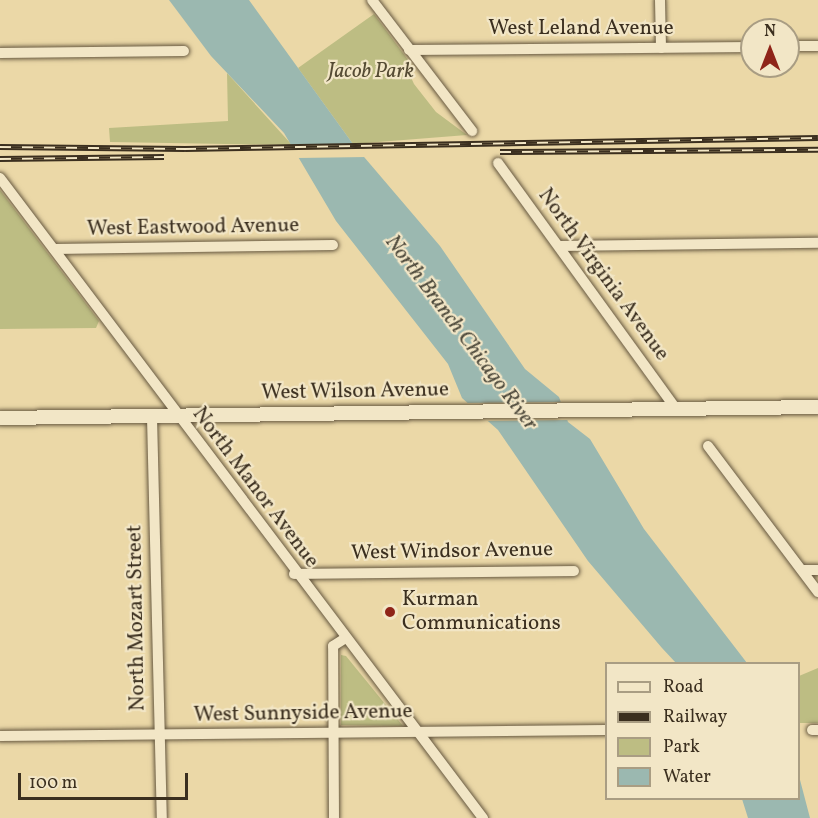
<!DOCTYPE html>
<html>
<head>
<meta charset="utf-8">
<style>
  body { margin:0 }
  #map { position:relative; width:818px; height:818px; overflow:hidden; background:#ebd8a7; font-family:Vollkorn,serif }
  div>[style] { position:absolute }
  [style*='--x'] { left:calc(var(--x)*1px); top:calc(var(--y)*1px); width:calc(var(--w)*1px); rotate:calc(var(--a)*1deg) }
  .green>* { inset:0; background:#bdbd83 }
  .water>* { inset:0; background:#9bb8b0 }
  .pier>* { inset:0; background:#ebd8a7 }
  .roads { filter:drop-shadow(0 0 2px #675941) drop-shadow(0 0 2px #675941) }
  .minor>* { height:10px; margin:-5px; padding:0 5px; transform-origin:5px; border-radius:5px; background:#f2e6c6 }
  .tertiary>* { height:14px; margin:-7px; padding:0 7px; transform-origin:7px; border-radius:7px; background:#f2e6c6 }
  .rail>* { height:6px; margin-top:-3px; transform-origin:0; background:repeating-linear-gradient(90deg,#f2e6c6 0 11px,#3b2f1f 0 22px); box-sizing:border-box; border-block:2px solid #3b2f1f }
  .dots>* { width:16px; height:16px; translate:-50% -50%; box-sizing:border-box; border:3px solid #f2e6c6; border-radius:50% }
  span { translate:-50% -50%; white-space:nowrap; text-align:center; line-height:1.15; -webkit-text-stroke:4.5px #f2e6c6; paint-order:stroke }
  .street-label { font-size:21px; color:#3b2f1f }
  .park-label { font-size:21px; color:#554b33; font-style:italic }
  .poi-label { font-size:21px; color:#3b2f1f }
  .left { translate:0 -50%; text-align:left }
  .water-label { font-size:22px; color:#4e4a3c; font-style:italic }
  .legend { position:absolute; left:605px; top:662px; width:195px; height:138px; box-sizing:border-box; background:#f2e6c6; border:2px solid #a99d83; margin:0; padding:8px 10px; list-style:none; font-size:18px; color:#3b2f1f }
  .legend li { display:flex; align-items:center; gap:12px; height:30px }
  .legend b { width:30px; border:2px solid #a99d83 }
  .north { position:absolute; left:740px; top:18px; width:60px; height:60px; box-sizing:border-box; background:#f2e6c6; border:2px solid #a99d83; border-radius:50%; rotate:0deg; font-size:16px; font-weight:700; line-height:24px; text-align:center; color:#3b2f1f }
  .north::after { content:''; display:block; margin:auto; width:21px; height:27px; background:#8f2418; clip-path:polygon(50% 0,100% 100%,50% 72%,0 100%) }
  .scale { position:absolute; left:18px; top:773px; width:170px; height:27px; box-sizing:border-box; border:3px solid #3b2f1f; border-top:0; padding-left:8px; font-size:18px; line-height:21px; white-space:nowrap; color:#3b2f1f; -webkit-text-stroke:4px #f2e6c6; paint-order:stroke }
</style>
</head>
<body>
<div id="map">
  <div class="green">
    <div style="clip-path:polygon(374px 14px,414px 68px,409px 73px,414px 84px,436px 112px,467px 135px,353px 144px,298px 68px)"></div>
    <div style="clip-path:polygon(227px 73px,292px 145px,110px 142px,109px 128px,228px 121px)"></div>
    <div style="clip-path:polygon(0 190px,99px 321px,96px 328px,0 329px)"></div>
    <div style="clip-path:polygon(341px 655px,346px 656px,403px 726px,341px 725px)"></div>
    <div style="clip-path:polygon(818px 668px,818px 723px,799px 723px,799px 676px)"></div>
  </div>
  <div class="water">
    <div style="clip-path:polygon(169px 0,249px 0,353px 144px,440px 246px,525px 369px,559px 397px,568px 422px,590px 439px,644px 529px,747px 663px,676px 663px,662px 648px,588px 561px,498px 430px,462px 398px,448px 364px,336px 221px,284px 133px,211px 56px)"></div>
    <div style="clip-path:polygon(799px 776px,810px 818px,748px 818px,742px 799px,798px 798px)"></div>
  </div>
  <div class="pier">
    <div style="clip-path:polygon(357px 144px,367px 157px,297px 158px,288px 145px)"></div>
    <div style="clip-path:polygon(563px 402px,570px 420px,482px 421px,463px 403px)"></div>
  </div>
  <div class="roads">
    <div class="minor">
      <div style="--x:372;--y:0;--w:165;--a:52.6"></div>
      <div style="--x:660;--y:0;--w:48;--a:88.8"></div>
      <div style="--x:788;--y:46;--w:30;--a:0"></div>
      <div style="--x:409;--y:50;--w:343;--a:-0.5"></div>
      <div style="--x:0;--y:53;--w:184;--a:-0.6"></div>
      <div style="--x:498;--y:163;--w:304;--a:54.1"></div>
      <div style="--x:0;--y:178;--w:802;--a:52.96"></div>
      <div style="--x:559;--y:246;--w:259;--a:-0.7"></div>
      <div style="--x:54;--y:249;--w:279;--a:-0.8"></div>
      <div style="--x:152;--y:417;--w:401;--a:88.6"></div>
      <div style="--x:708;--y:446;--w:183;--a:53"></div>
      <div style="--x:802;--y:570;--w:16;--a:0"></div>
      <div style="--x:294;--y:574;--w:280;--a:-0.6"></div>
      <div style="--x:812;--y:730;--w:6;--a:0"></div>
      <div style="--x:0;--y:736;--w:606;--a:-0.57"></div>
      <div style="--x:334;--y:818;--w:172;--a:-90.3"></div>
      <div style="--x:333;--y:646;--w:13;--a:-32"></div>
    </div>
    <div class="tertiary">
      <div style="--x:0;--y:418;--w:818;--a:-0.77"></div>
    </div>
  </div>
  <div class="rail">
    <div style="--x:0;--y:147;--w:185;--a:0.6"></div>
    <div style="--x:185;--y:149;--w:633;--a:-1"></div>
    <div style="--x:500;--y:152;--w:318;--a:-0.4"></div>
    <div style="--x:0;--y:159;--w:164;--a:-0.7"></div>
  </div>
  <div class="dots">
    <div style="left:390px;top:612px;background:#8f2418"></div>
  </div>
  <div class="street-label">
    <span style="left:581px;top:29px">West Leland Avenue</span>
    <span style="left:193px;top:228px;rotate:-1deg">West Eastwood Avenue</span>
    <span style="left:603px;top:275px;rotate:54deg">North Virginia Avenue</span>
    <span style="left:355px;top:392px;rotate:-1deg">West Wilson Avenue</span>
    <span style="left:255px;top:488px;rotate:53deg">North Manor Avenue</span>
    <span style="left:452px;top:552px;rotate:-1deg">West Windsor Avenue</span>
    <span style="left:137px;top:618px;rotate:-91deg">North Mozart Street</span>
    <span style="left:303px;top:714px;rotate:-1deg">West Sunnyside Avenue</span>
  </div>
  <div class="park-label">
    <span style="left:371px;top:72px">Jacob Park</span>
  </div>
  <div class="poi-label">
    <span class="left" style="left:402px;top:612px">Kurman<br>Communications</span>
  </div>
  <div class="water-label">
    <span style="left:461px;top:333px;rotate:53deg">North Branch Chicago River</span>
  </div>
  <ul class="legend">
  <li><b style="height:8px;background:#f2e6c6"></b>Road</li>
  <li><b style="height:8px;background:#3b2f1f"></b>Railway</li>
  <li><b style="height:16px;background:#bdbd83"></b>Park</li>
  <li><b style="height:16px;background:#9bb8b0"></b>Water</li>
  </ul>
  <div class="north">N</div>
  <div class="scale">100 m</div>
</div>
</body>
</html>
